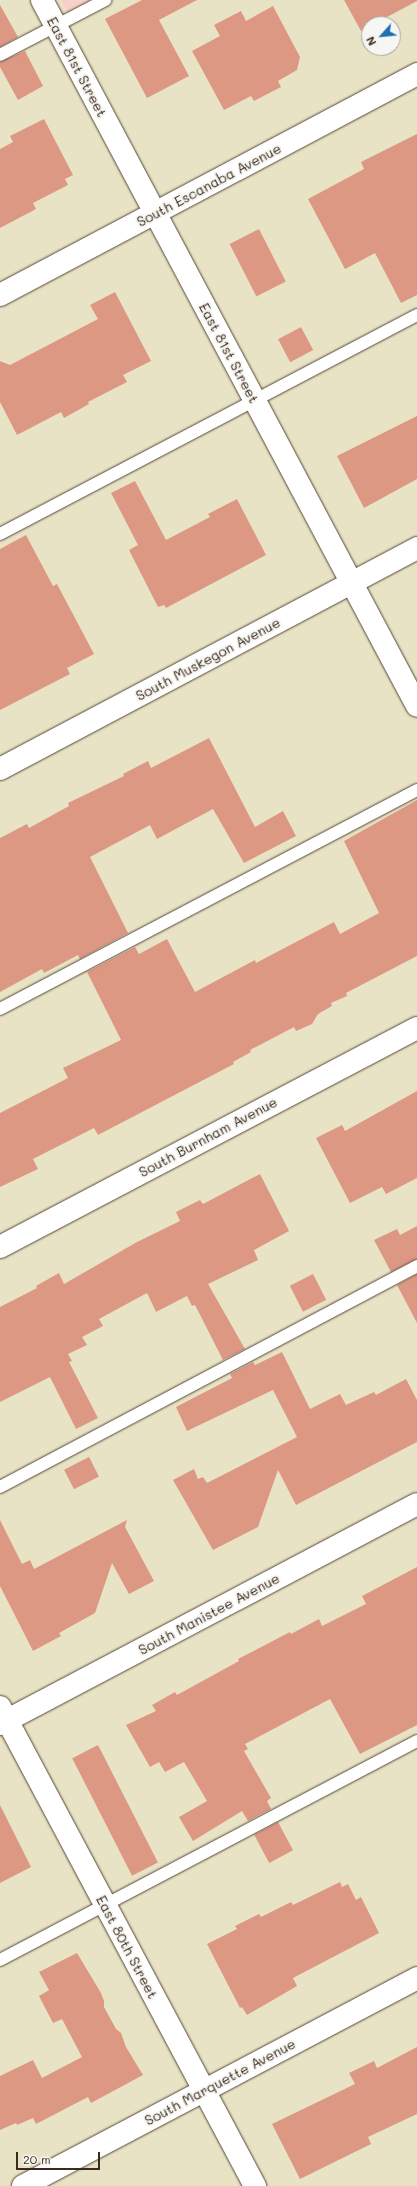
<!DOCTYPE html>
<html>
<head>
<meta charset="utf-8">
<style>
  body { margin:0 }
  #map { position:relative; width:417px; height:2186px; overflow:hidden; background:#e9e3c5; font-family:Mali,sans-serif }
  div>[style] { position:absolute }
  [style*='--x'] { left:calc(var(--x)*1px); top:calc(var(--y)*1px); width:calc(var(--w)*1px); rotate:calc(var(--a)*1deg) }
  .built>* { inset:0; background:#f7d1c9 }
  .building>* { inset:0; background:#dd9884; transform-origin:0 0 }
  .roads { filter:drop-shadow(0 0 1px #554637) drop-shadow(0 0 1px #554637) }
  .lane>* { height:12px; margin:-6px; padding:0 6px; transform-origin:6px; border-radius:6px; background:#fff }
  .street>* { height:22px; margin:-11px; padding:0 11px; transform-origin:11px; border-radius:11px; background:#fff }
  span { translate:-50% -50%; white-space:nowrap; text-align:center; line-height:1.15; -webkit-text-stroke:4px #f6f6f2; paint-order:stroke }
  .street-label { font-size:14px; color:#3b2a1e }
  .north { position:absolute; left:361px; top:16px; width:40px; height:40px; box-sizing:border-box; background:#f6f6f2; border:1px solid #aba49d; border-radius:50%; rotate:243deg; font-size:11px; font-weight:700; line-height:16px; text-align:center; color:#3b2a1e }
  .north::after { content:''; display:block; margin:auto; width:14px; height:18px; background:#1f6fb2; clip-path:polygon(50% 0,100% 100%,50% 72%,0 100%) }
  .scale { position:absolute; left:16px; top:2152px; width:84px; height:18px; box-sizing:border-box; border:2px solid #3b2a1e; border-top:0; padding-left:5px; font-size:12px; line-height:14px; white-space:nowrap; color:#3b2a1e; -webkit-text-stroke:3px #f6f6f2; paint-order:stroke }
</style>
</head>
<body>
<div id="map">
  <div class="built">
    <div style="clip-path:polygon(61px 0,105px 0,71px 18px)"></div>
  </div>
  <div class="building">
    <div style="clip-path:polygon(142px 0,197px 0,159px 20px,189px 76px,147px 98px,105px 19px)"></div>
    <div style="clip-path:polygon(344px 0,417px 0,417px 1px,374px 24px,369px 24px,369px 26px,361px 31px)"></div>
    <div style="clip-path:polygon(0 5px,18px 37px,0 47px)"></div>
    <div style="clip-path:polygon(273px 6px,300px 57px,297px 70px,278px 81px,281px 87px,254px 101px,251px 96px,224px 110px,192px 51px,220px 36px,214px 25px,241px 11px,246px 21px)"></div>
    <div style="clip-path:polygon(25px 51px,43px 86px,18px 100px,0 67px,0 62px)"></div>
    <div style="clip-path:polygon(44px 119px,73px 175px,65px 179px,68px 185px,33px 203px,36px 209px,0 228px,0 149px,13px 142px,10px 136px)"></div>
    <div style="clip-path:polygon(417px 134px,417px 295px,401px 303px,375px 253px,345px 269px,308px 199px,364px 169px,361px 162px)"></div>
    <div style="left:259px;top:229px;width:59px;height:33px;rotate:63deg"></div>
    <div style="clip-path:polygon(115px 292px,151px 361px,123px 375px,127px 382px,88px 402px,89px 404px,64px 418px,61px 412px,17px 435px,0 402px,0 361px,10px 365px,98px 319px,90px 305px)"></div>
    <div style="left:301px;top:327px;width:26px;height:26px;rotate:62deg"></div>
    <div style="clip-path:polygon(417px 416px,417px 479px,364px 508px,337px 456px)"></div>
    <div style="clip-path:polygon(135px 481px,166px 540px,210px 517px,208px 514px,237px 499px,266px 555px,166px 608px,164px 605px,158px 607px,129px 550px,138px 545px,111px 493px)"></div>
    <div style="clip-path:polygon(26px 535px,53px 586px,57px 584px,94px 654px,67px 668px,70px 674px,0 710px,0 549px)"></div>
    <div style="clip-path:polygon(209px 738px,255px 827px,283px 811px,296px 836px,244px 863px,213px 809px,157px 839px,150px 825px,90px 857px,128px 933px,80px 959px,78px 955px,44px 973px,42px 969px,0 992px,0 838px,27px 824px,29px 828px,69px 806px,68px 803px,124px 776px,123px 774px,148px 761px,151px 768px)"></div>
    <div style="clip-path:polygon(417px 800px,417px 956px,346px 993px,347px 996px,331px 1003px,332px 1006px,318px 1014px,312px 1024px,296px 1031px,294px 1027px,250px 1050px,251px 1052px,233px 1062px,234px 1064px,98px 1135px,94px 1128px,33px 1159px,38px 1169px,0 1187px,0 1113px,68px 1078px,63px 1068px,121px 1040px,87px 972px,135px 947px,139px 954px,167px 939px,195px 992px,255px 960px,256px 963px,334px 922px,340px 934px,379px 913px,344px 841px)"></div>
    <div style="clip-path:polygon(417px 1091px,417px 1178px,386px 1194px,382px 1187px,350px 1203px,316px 1138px,342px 1125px,345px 1131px)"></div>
    <div style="clip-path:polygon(260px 1174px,289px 1231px,254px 1250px,258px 1260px,208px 1284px,245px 1349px,223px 1360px,195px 1305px,192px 1306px,187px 1296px,156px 1312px,147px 1293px,99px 1319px,103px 1326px,82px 1337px,87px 1345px,68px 1354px,72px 1361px,69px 1362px,98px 1418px,76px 1429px,50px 1377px,0 1402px,0 1307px,37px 1288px,36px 1286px,59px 1273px,64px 1284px,137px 1242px,180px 1221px,176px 1212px,200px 1200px,203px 1204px)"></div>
    <div style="clip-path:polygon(417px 1226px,417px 1259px,391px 1272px,374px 1240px,397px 1229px,400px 1235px)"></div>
    <div style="left:313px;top:1274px;width:29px;height:26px;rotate:63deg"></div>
    <div style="clip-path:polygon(417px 1274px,417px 1323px,397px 1285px)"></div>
    <div style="clip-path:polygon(282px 1352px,310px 1409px,340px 1394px,346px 1405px,374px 1392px,376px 1395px,406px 1379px,417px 1400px,417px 1442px,296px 1505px,278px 1470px,258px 1527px,213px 1550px,173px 1480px,194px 1469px,198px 1479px,203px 1477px,207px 1483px,297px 1437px,273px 1390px,187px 1431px,176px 1407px,232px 1378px,230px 1374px,253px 1362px,255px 1365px)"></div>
    <div style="left:89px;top:1457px;width:22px;height:28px;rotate:63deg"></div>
    <div style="clip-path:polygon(0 1520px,22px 1564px,30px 1560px,34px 1569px,127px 1520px,125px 1527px,154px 1581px,129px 1594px,112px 1563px,95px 1613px,59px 1633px,61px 1636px,33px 1651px,0 1586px)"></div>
    <div style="clip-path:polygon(417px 1567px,417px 1725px,360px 1754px,330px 1699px,245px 1744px,248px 1749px,244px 1751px,271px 1798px,267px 1801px,271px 1809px,248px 1821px,242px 1811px,193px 1841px,179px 1817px,207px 1801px,184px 1762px,165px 1772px,159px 1762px,150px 1767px,126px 1725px,156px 1711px,152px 1705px,175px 1692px,177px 1695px,239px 1661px,238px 1659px,290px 1632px,291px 1634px,319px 1619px,322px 1626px,366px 1604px,362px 1596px)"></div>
    <div style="left:98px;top:1745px;width:132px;height:29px;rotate:63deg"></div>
    <div style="clip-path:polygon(0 1805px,31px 1867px,0 1883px)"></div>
    <div style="left:278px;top:1822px;width:32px;height:27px;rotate:62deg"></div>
    <div style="clip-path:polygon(340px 1882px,342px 1887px,348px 1884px,356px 1900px,361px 1897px,379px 1933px,293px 1978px,297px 1986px,247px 2015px,242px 2007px,240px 2008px,207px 1944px,237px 1929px,235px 1926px,259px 1914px,261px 1917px,291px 1902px,293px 1905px)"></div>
    <div style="clip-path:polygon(77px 1953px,101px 1993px,104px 2001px,104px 2007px,116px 2029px,121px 2033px,126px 2047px,143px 2075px,91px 2103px,88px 2097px,36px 2124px,33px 2118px,17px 2125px,16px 2123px,0 2130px,0 2076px,33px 2060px,42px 2078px,82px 2057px,62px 2019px,53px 2023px,39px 1996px,49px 1990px,39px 1972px)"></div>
    <div style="clip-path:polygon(417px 2047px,417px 2114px,368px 2137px,371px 2144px,300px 2179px,272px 2124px,355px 2084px,349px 2073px,374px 2061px,377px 2068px)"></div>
  </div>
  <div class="roads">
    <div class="lane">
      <div style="--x:0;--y:55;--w:119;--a:-27.6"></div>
      <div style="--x:0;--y:534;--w:471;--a:-27.7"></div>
      <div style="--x:0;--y:1009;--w:471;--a:-27.7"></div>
      <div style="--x:0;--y:1487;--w:472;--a:-27.9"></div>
      <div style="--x:0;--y:1960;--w:471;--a:-27.7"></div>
    </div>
    <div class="street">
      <div style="--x:42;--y:0;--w:799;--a:62.02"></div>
      <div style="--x:0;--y:295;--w:472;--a:-27.9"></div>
      <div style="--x:0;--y:769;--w:472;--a:-27.9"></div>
      <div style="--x:0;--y:1247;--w:471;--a:-27.7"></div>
      <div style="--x:0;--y:1707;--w:543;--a:61.97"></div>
      <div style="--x:0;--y:1724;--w:471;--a:-27.8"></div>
      <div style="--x:23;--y:2186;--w:446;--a:-27.8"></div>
    </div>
  </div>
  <div class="street-label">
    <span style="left:77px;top:67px;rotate:62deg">East 81st Street</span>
    <span style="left:209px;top:185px;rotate:-28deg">South Escanaba Avenue</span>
    <span style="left:229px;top:353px;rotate:62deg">East 81st Street</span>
    <span style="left:208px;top:659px;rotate:-28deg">South Muskegon Avenue</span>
    <span style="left:208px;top:1137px;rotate:-28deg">South Burnham Avenue</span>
    <span style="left:209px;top:1614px;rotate:-28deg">South Manistee Avenue</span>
    <span style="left:127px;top:1947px;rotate:62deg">East 80th Street</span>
    <span style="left:220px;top:2082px;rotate:-28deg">South Marquette Avenue</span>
  </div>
  <div class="north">N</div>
  <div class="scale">20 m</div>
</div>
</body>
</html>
